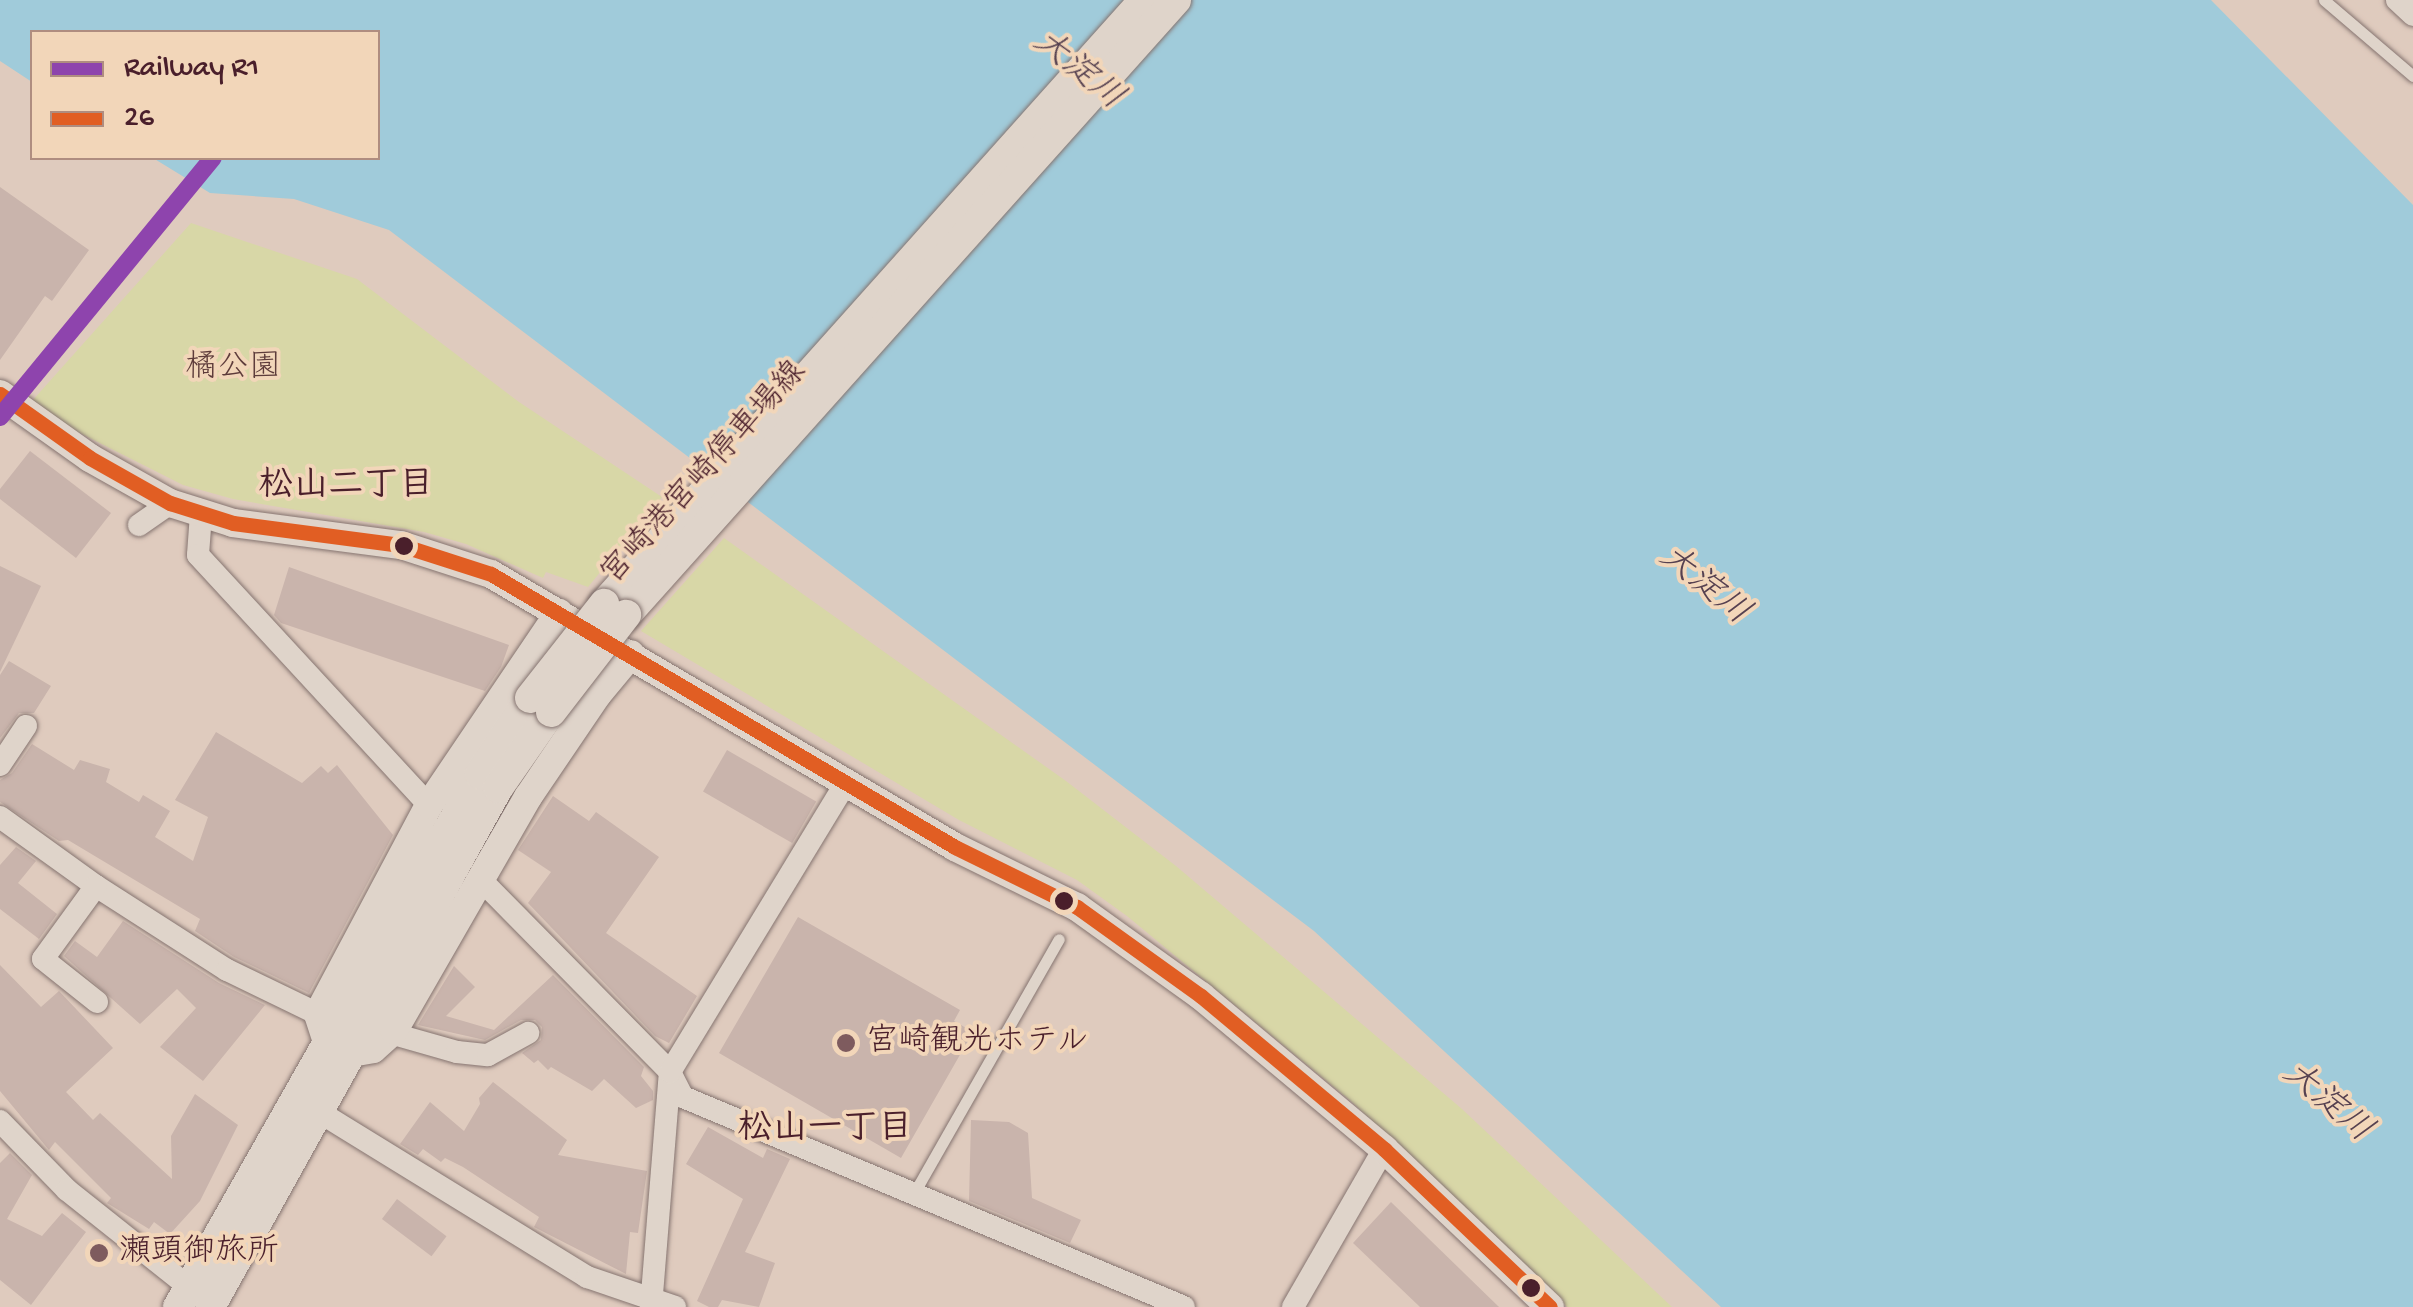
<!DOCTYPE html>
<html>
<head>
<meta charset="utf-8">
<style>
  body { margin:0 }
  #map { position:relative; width:2413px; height:1307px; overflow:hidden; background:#dfcbbe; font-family:"Gochi Hand","Klee One",sans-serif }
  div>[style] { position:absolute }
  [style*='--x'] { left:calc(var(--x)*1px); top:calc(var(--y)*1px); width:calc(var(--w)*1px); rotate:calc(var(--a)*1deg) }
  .green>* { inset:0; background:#d8d7a7 }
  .water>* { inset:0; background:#a0cbda }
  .building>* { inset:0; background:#c9b4ac; transform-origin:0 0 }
  .roads { filter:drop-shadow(0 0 2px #857470) drop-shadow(0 0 2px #857470) }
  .service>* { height:11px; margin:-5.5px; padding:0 5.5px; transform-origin:5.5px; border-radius:5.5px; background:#dfd4ca }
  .minor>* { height:22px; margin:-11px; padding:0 11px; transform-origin:11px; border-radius:11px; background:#dfd4ca }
  .tertiary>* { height:28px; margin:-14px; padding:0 14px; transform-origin:14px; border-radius:14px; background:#dfd4ca }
  .secondary>* { height:30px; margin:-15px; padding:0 15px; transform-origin:15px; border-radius:15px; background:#dfd4ca }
  .bridges { filter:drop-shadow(0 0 2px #857470) drop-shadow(0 0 2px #857470) }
  .secondary-bridge>* { height:30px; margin:-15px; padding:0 15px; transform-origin:15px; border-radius:15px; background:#dfd4ca }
  .bus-1>* { height:15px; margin:-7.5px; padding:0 7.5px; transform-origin:7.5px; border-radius:7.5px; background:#e15e23 }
  .rail-1>* { height:18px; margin:-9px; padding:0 9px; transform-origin:9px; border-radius:9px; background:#8e44ad }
  .dots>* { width:28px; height:28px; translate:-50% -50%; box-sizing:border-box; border:5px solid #f2d6b9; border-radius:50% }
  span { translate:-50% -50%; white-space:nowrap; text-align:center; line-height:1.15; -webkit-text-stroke:8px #f2d6b9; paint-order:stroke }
  .park-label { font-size:32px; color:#5e3c3b }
  .street-label { font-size:32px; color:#4a1f2b }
  .poi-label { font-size:32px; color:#4a1f2b }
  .left { translate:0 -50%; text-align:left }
  .water-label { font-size:35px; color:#564150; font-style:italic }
  .neighbourhood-label { font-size:35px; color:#4a1f2b; font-weight:700 }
  .legend { position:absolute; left:30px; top:30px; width:350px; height:130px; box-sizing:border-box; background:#f2d6b9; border:2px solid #af8d80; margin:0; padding:12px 18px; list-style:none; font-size:30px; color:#4a1f2b }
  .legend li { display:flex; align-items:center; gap:20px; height:50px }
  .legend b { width:50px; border:2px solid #af8d80 }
</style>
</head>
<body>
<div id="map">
  <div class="green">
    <div style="clip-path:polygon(191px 223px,357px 279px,519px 402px,662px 497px,588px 587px,546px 572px,543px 578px,466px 544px,424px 532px,233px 499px,183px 485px,58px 422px,32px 401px)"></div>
    <div style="clip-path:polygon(724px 538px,1066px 781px,1176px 866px,1462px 1109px,1672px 1307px,1567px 1307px,1353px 1103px,1127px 916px,1077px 880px,959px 820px,641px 631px)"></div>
  </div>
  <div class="water">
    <div style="clip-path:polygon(0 0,2211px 0,2413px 205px,2413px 1307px,1721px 1307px,1314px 931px,389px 230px,294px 199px,210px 193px,153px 158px,378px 158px,378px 32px,32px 32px,32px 82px,0 61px)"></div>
  </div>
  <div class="building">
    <div style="clip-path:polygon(0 187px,89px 250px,52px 301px,45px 296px,0 360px)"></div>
    <div style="clip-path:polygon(30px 451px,111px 513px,76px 558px,0 499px,0 489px)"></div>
    <div style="clip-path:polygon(0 566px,41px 586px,0 672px)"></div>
    <div style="clip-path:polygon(289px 567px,509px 645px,501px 667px,485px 691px,281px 623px,274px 615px)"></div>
    <div style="clip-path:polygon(9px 661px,51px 686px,34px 713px,19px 713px,0 738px,0 675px)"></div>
    <div style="clip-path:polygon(216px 732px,302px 783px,321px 766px,328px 773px,337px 765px,393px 835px,309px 993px,234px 957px,195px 931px,200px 919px,68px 840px,59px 841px,0 802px,0 780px,12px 773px,32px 744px,74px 770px,80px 760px,110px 769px,106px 782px,139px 802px,143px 795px,170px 811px,155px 837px,193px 861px,208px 817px,175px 800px)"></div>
    <div style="left:727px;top:750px;width:103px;height:48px;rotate:30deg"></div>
    <div style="clip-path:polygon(553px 796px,589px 821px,596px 812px,659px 857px,606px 933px,697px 996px,669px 1043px,655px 1036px,528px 903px,551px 872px,518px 850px)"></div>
    <div style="clip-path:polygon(16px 847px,36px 861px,18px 883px,57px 914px,39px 939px,0 909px,0 865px)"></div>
    <div style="clip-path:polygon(798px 917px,960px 1010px,954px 1021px,973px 1032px,901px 1158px,719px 1053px)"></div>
    <div style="clip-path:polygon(123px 921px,219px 983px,265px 1005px,203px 1081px,160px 1047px,196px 1008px,177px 989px,140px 1024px,64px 956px,75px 941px,97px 957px)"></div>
    <div style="clip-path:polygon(0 965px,41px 1007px,59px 991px,113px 1048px,66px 1092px,93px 1120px,100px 1113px,172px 1179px,171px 1136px,195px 1094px,238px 1125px,200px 1201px,170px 1234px,154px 1222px,149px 1229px,107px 1203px,111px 1198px,55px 1142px,49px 1150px,0 1091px)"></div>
    <div style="clip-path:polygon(454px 966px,475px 987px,446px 1016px,494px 1030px,553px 975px,644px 1067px,641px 1076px,653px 1091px,653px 1100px,636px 1108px,604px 1079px,592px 1091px,551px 1067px,548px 1070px,538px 1060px,534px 1063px,522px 1053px,541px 1040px,542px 1027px,535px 1020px,521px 1020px,485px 1040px,418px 1025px)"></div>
    <div style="clip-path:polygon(493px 1082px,567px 1140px,558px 1155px,647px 1171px,638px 1233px,630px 1232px,626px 1274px,534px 1227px,539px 1217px,463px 1167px,445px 1158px,441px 1162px,423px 1149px,418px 1155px,400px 1144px,430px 1102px,464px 1131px,480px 1104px,479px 1098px)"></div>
    <div style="clip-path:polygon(971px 1120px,1009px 1122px,1028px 1133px,1032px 1198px,1081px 1220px,1070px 1243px,969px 1201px)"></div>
    <div style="clip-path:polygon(708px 1127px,763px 1158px,767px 1149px,790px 1159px,745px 1252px,775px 1263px,759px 1307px,722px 1300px,718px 1307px,709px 1307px,697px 1301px,743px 1199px,686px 1164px)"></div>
    <div style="clip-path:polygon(10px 1153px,32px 1175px,7px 1219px,42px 1236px,62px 1213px,86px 1232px,31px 1305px,0 1280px,0 1163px)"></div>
    <div style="left:397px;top:1199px;width:62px;height:25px;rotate:37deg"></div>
    <div style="clip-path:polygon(1391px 1202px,1499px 1307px,1420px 1307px,1353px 1243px)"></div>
  </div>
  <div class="roads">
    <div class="service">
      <div style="--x:2324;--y:0;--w:117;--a:40.5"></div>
      <div style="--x:914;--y:1193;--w:292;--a:-60.3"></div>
    </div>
    <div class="minor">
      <div style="--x:2397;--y:0;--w:22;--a:43"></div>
      <div style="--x:201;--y:514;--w:41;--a:94.2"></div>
      <div style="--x:198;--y:555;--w:340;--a:47.3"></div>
      <div style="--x:139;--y:525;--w:38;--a:-35"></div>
      <div style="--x:0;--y:765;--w:47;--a:-56.3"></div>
      <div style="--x:0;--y:817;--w:118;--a:35.7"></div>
      <div style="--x:96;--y:886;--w:156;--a:32.7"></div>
      <div style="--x:227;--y:970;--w:101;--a:25.8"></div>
      <div style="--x:480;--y:879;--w:271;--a:45.4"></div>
      <div style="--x:670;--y:1072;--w:28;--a:63"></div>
      <div style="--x:683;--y:1097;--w:543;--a:22.74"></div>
      <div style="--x:96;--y:886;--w:90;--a:126"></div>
      <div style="--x:43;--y:959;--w:69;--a:38.5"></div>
      <div style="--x:390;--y:1033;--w:70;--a:15.8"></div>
      <div style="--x:457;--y:1052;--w:31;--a:6"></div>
      <div style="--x:488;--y:1055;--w:46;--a:-28.8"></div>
      <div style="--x:319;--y:1112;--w:315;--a:31.6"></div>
      <div style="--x:587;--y:1277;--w:93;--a:18.8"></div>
      <div style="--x:0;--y:1121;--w:96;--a:45.8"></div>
      <div style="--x:67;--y:1190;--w:156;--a:38.5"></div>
      <div style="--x:651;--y:1307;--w:236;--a:-85.4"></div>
      <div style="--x:670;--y:1072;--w:339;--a:-58.7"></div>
      <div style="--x:1293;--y:1307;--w:182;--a:-60.1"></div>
    </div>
    <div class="tertiary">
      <div style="--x:0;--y:394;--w:110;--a:35.4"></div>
      <div style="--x:90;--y:458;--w:92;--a:29.4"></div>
      <div style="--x:170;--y:503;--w:66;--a:17.6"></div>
      <div style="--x:233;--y:523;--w:169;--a:7.5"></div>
      <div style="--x:401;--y:545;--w:95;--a:17.9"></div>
      <div style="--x:491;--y:574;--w:538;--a:30.47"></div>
      <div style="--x:955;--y:847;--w:136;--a:26.2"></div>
      <div style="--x:1077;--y:907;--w:153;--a:35.7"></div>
      <div style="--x:1201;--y:996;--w:239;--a:39.9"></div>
      <div style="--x:1384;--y:1149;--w:229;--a:43.6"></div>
      <div style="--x:327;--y:1042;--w:29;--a:-108"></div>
      <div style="--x:318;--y:1014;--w:237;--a:-62"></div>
      <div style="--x:429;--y:805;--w:232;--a:-55.9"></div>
      <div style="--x:351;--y:1053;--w:22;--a:-10"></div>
      <div style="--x:373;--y:1049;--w:28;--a:-42"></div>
      <div style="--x:394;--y:1030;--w:269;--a:-60.1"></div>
      <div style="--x:528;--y:797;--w:123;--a:-55.9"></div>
      <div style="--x:597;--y:695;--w:53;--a:-50.3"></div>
    </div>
    <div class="secondary">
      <div style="--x:604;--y:604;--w:810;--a:-48.2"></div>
      <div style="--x:626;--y:615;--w:825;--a:-48.19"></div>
      <div style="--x:178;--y:1307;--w:613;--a:-60.46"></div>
      <div style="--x:480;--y:774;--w:91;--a:-56.7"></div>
      <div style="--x:210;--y:1307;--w:594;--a:-60.97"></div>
      <div style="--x:498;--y:788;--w:93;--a:-55.1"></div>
    </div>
  </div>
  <div class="bridges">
    <div class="secondary-bridge">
      <div style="--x:530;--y:698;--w:120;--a:-51.8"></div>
      <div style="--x:551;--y:712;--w:123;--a:-52.3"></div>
    </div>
  </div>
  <div class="bus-1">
    <div style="--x:0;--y:394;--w:110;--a:35.4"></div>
    <div style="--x:90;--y:458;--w:92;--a:29.4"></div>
    <div style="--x:170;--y:503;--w:66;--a:17.6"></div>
    <div style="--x:233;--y:523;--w:169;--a:7.5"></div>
    <div style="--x:401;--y:545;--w:95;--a:17.9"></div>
    <div style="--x:491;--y:574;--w:538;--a:30.47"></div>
    <div style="--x:955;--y:847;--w:136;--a:26.2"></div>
    <div style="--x:1077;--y:907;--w:153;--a:35.7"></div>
    <div style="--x:1201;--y:996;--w:239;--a:39.9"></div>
    <div style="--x:1384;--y:1149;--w:229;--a:43.6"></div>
  </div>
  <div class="rail-1">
    <div style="--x:0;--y:417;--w:335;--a:-50.6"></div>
  </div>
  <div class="dots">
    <div style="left:404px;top:546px;background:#4a1f2b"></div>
    <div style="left:1064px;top:901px;background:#4a1f2b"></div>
    <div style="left:846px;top:1043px;background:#7e5b5e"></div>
    <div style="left:99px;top:1253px;background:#7e5b5e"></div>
    <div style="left:1531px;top:1288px;background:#4a1f2b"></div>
  </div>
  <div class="park-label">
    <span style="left:233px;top:369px">橘公園</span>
  </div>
  <div class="street-label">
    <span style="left:705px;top:474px;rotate:-48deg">宮崎港宮崎停車場線</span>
  </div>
  <div class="poi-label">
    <span class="left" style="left:866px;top:1043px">宮崎観光ホテル</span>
    <span class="left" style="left:119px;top:1253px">瀬頭御旅所</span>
  </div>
  <div class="water-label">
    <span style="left:1077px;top:72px;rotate:39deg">大淀川</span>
    <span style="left:1703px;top:587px;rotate:39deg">大淀川</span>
    <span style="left:2326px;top:1104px;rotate:40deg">大淀川</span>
  </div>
  <div class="neighbourhood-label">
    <span style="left:346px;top:488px">松山二丁目</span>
    <span style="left:825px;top:1131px">松山一丁目</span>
  </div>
  <ul class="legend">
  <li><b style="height:12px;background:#8e44ad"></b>Railway R1</li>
  <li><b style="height:12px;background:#e15e23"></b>26</li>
  </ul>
</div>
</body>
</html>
